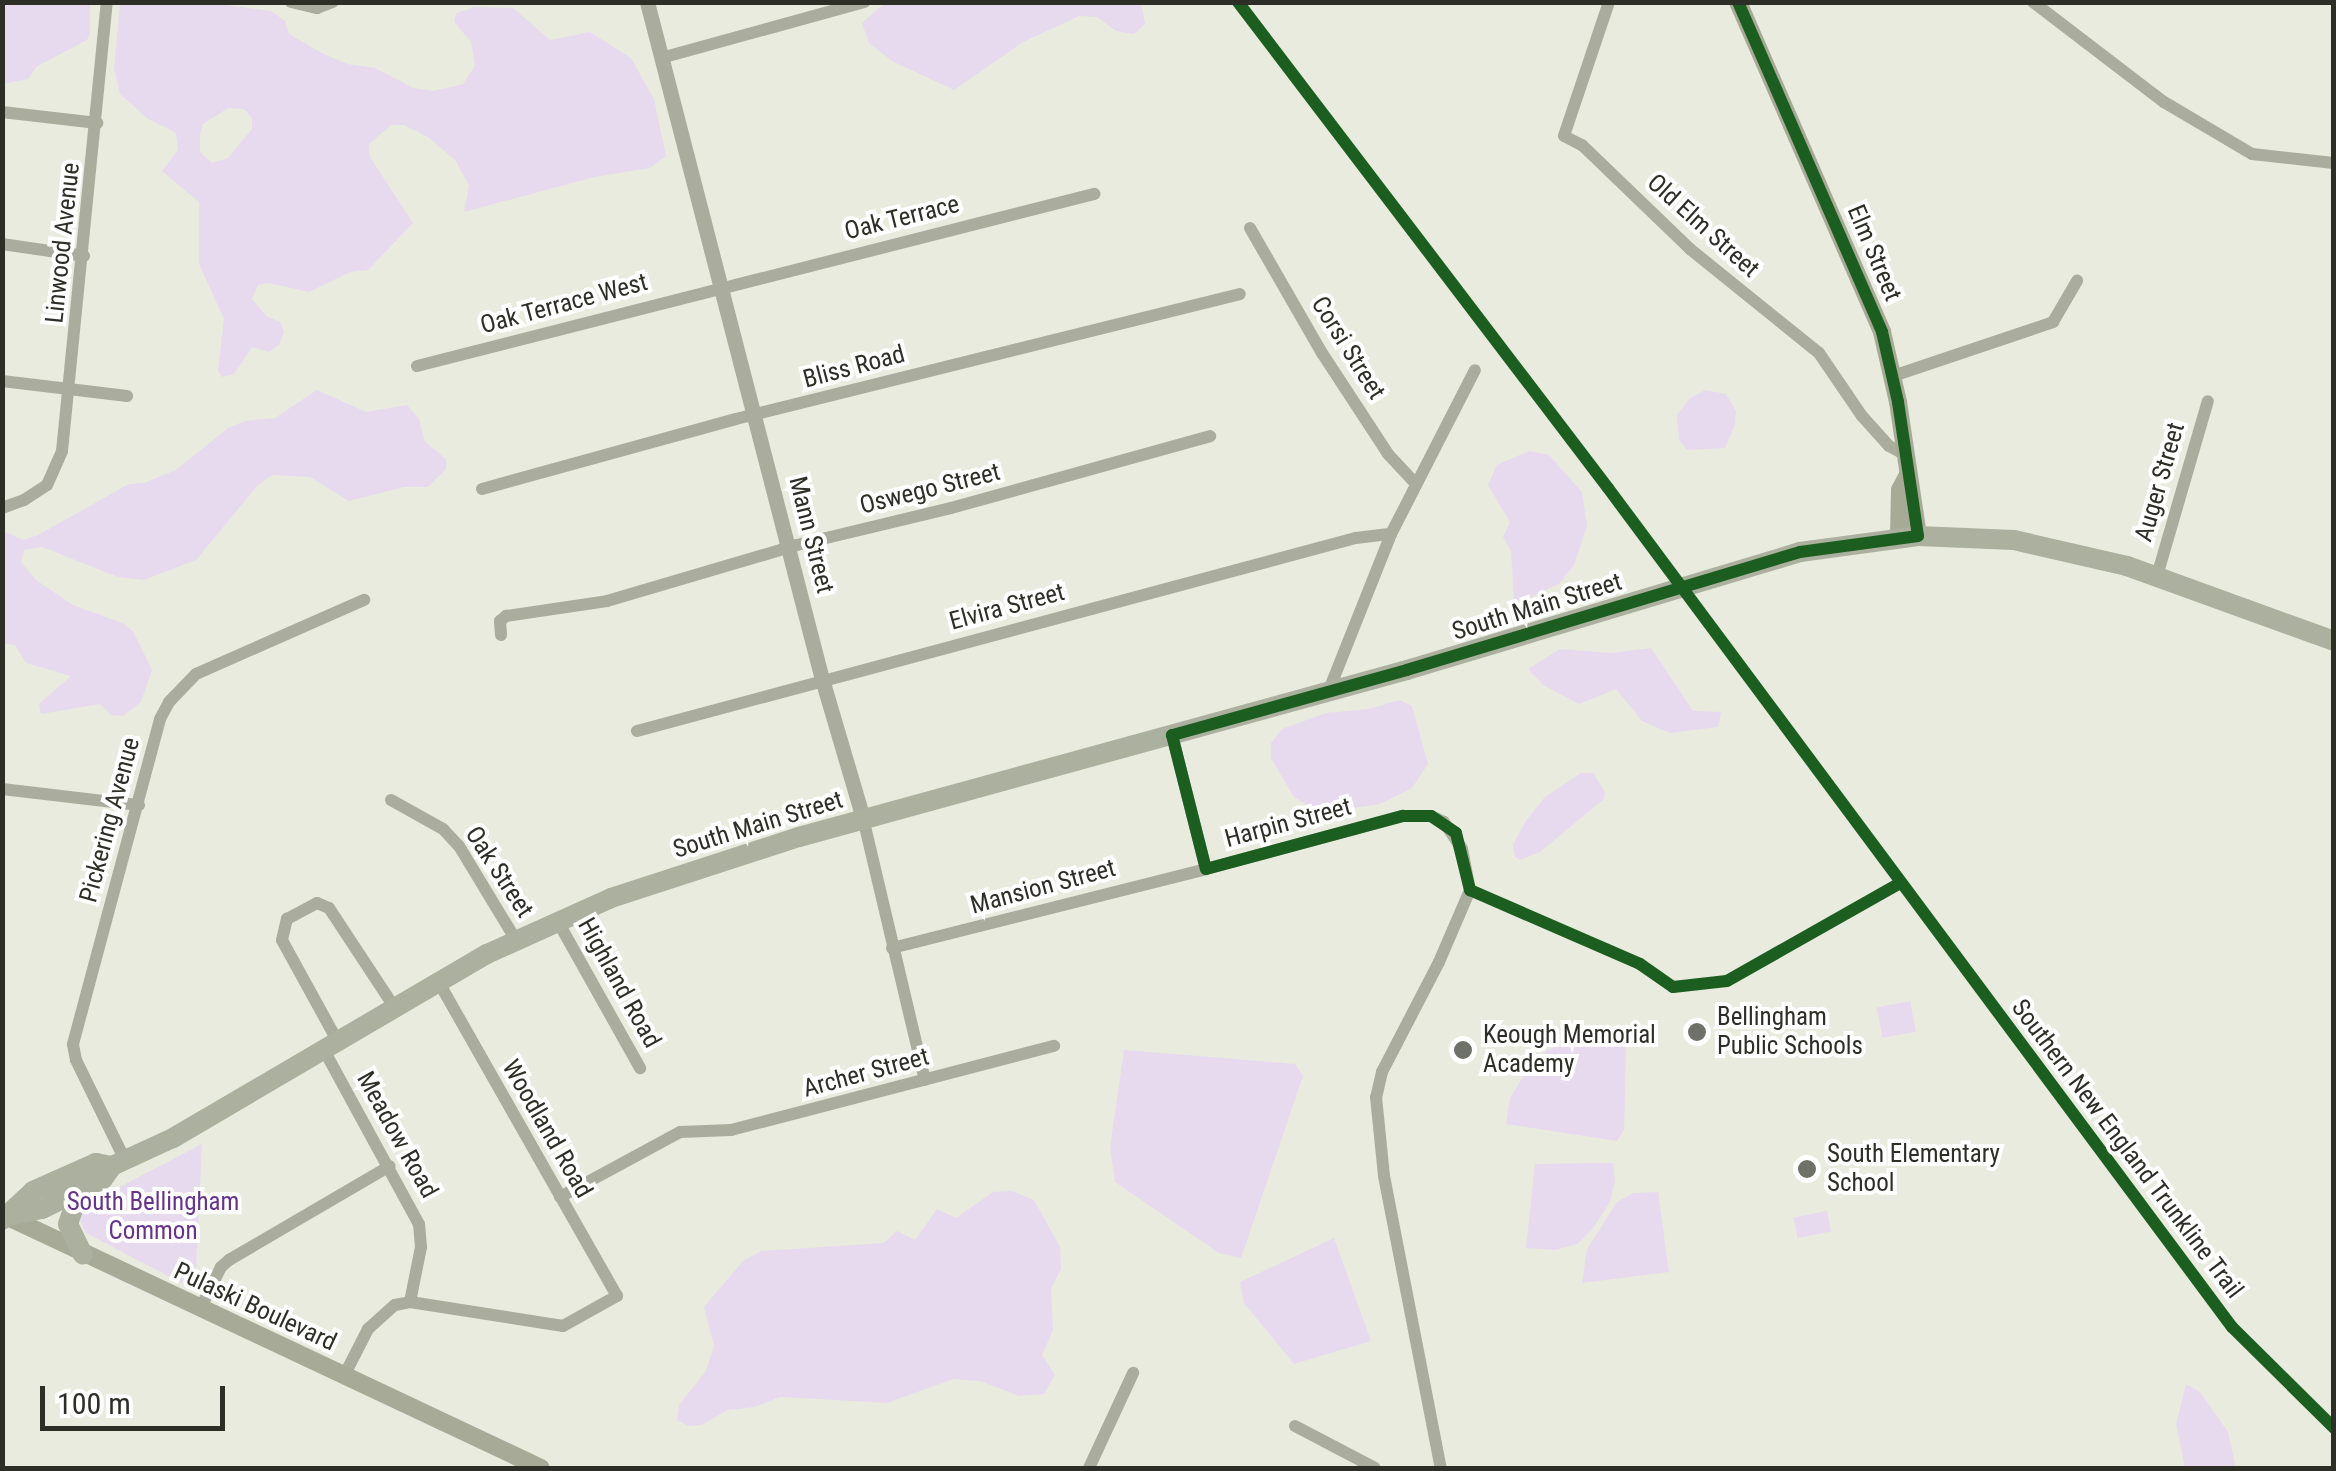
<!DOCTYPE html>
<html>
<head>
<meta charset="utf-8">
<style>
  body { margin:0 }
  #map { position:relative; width:2336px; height:1471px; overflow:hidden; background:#e8ebde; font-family:"Roboto Condensed",sans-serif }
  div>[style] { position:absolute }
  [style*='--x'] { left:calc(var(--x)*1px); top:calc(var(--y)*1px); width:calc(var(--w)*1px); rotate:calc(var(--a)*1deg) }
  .green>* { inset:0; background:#e7daef; transform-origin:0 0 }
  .minor>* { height:12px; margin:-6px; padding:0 6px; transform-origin:6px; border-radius:6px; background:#aaad9d }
  .tertiary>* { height:15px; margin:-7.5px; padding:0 7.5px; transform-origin:7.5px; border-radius:7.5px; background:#aaad9d }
  .secondary>* { height:18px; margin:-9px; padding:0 9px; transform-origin:9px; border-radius:9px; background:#a7aa96 }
  .primary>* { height:20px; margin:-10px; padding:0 10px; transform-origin:10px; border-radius:10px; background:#acb09e }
  .cycleway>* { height:12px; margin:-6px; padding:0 6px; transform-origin:6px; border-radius:6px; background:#1b5e20 }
  .dots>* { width:28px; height:28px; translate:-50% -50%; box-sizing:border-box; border:5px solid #fff; border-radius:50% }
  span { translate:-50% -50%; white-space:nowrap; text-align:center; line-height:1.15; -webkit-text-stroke:8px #fff; paint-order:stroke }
  .street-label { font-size:25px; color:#2d2f27 }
  .poi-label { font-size:25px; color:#2d2f27 }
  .left { translate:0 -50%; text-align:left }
  .park-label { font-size:25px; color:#66328a }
  .frame { position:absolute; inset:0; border:5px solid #2d2f27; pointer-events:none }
  .scale { position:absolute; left:40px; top:1386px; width:185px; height:45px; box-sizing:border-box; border:5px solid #2d2f27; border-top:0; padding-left:12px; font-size:30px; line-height:35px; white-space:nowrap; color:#2d2f27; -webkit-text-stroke:8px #fff; paint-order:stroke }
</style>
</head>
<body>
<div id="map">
  <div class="green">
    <div style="clip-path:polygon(2px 3px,90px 3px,90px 32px,87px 40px,36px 67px,28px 79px,3px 84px)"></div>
    <div style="clip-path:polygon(evenodd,120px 3px,202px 2px,271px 11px,285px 21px,289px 34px,322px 53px,347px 64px,375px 68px,413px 88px,434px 91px,463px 84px,475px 66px,471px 42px,454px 22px,456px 13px,475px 7px,513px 8px,550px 40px,590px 32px,631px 58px,654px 99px,666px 156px,650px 168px,594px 177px,464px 212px,469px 185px,455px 160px,428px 137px,404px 125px,391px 125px,369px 144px,370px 157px,413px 223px,368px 270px,350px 272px,309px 292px,269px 283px,258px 285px,252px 299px,266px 316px,280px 322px,284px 332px,279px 345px,269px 352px,252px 347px,234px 374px,222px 377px,218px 370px,224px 319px,199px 264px,199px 202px,162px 171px,178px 150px,176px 133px,148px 119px,120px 94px,114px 68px,120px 3px,228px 108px,244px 109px,252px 118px,252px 129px,228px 158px,212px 163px,200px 152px,200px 134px,203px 124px,228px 108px)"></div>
    <div style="clip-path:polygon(1141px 3px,1145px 24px,1134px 34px,1116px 31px,1097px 17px,1079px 16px,1023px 42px,954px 90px,892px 61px,869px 43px,862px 23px,885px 3px)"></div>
    <div style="clip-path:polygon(317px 390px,366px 412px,407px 405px,419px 419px,425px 442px,446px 459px,446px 469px,428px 487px,404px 487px,349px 501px,310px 477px,272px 475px,258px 485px,196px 560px,144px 580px,118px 577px,42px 547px,24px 550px,21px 562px,36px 580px,73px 605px,125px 624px,134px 633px,152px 670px,141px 702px,123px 716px,111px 715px,100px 704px,41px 714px,39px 704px,71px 676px,26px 663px,15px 645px,3px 643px,3px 531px,23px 540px,38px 535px,129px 484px,144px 483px,176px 470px,228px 428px,245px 421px,275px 418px)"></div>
    <div style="clip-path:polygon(1705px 390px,1726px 394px,1736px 411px,1735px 425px,1725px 448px,1687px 450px,1679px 440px,1677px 415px,1690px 398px)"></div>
    <div style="clip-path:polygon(1529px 451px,1549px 455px,1582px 492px,1587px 526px,1574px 565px,1560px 583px,1521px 602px,1514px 599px,1511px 551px,1503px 537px,1510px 522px,1488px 485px,1497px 465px)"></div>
    <div style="clip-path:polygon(1651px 648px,1693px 711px,1721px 712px,1718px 727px,1670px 733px,1642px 721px,1616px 689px,1579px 704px,1543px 685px,1528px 669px,1560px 649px,1611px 653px)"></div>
    <div style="clip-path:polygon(1400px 700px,1412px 706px,1428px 764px,1412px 788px,1380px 804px,1320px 813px,1294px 797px,1271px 758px,1271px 743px,1282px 729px,1326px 713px,1368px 709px)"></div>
    <div style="clip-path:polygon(1581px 773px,1593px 773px,1605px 792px,1604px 799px,1540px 852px,1520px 860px,1515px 857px,1513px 845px,1525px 822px,1545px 797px)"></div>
    <div style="left:1910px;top:1001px;width:31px;height:34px;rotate:79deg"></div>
    <div style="clip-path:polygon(1581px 1036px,1618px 1039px,1626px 1048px,1624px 1130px,1617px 1141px,1506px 1124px,1510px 1098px,1526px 1072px,1546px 1051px)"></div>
    <div style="clip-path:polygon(1124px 1050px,1295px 1064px,1303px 1076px,1241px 1258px,1219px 1253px,1115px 1182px,1110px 1147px)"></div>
    <div style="clip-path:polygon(202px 1144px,195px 1290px,86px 1233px,79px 1218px,85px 1205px)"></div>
    <div style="clip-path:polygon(1613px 1163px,1615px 1182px,1610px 1202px,1591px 1231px,1577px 1244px,1555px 1250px,1526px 1248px,1535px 1164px)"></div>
    <div style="clip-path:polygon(1012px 1191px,1034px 1200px,1060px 1247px,1061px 1269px,1051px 1289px,1053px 1330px,1042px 1355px,1055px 1375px,1044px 1394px,1019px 1396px,980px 1381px,953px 1379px,887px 1403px,780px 1397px,755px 1407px,728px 1410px,701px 1425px,688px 1426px,677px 1420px,679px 1405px,706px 1371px,714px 1346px,704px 1307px,743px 1261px,761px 1251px,884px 1243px,897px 1231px,915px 1240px,937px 1209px,956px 1218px,993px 1192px)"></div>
    <div style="clip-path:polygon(1658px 1192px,1669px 1272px,1582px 1283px,1587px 1249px,1617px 1202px,1633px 1193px)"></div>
    <div style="left:1827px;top:1211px;width:21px;height:34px;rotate:79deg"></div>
    <div style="clip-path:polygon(1334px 1238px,1371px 1341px,1294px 1364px,1244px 1303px,1240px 1282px)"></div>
    <div style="clip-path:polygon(2186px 1384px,2200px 1392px,2228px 1432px,2236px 1468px,2185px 1468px,2176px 1424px)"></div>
  </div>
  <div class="minor">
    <div style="--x:291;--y:2;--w:27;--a:13"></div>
    <div style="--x:317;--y:8;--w:17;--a:-21"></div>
    <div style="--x:1609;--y:2;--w:141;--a:108.6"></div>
    <div style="--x:1564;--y:136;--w:20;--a:27"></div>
    <div style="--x:1582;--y:145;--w:150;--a:43.9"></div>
    <div style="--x:1690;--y:249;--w:166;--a:38.9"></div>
    <div style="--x:1819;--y:353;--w:76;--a:55.7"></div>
    <div style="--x:1862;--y:416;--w:40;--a:48"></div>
    <div style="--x:1889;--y:446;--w:17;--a:28"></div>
    <div style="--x:2033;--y:2;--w:165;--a:37.4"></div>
    <div style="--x:2164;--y:102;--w:102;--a:30.6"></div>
    <div style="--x:2252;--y:154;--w:82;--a:6.3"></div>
    <div style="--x:661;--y:58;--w:211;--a:-15.4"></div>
    <div style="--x:2;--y:112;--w:96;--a:6.6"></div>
    <div style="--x:1250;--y:228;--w:144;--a:60.1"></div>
    <div style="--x:1322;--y:353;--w:121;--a:56.8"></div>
    <div style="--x:1388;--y:454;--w:41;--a:47"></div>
    <div style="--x:2;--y:244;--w:83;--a:8.3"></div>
    <div style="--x:417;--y:366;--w:699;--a:-14.26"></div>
    <div style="--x:1893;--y:376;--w:169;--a:-18.6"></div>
    <div style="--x:2053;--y:322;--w:48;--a:-59.7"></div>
    <div style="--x:2;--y:381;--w:126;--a:6.8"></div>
    <div style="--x:482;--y:489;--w:263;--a:-15.4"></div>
    <div style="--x:736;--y:419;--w:519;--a:-13.93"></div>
    <div style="--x:2;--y:508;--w:23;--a:-20"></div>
    <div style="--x:24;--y:500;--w:27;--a:-33"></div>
    <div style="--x:47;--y:485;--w:37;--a:-66"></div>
    <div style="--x:62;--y:451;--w:451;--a:-84.3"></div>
    <div style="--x:2157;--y:576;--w:182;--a:-73.8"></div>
    <div style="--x:501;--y:635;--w:14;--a:-94"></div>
    <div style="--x:500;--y:621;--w:8;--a:-40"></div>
    <div style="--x:506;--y:616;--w:102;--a:-8.4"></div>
    <div style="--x:607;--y:601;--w:198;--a:-16.4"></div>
    <div style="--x:797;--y:545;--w:158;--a:-13.5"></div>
    <div style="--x:951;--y:508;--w:269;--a:-15.5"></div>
    <div style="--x:1329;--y:690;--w:168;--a:-68.3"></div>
    <div style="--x:1391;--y:534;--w:184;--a:-62.9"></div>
    <div style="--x:637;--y:731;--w:744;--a:-15.03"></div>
    <div style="--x:1356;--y:538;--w:35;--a:-7"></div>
    <div style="--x:1172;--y:735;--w:138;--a:75.8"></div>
    <div style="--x:1206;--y:869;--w:204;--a:-15.1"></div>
    <div style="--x:1403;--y:816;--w:28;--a:0"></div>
    <div style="--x:1431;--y:816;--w:14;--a:25"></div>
    <div style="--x:1444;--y:822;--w:32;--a:56"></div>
    <div style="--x:1462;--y:849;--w:42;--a:79"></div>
    <div style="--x:1470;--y:890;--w:78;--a:113.3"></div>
    <div style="--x:1439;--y:962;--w:124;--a:117.4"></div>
    <div style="--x:1382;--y:1072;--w:26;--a:103"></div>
    <div style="--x:1376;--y:1097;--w:79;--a:84.2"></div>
    <div style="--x:1384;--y:1176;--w:298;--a:79"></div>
    <div style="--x:2;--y:789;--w:138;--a:6.7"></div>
    <div style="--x:391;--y:800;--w:60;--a:29.1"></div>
    <div style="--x:443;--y:829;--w:23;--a:47"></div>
    <div style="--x:459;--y:846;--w:110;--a:58.8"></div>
    <div style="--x:863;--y:818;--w:269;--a:76.7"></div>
    <div style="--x:557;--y:920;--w:170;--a:60.7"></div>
    <div style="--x:892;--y:948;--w:324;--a:-14.1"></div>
    <div style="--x:338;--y:1042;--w:116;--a:-118.8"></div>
    <div style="--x:282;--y:940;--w:22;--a:-77"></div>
    <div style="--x:287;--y:919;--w:34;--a:-28"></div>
    <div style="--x:317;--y:903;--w:13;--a:23"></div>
    <div style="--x:329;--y:908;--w:120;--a:56.6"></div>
    <div style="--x:324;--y:1050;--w:198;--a:61.4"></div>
    <div style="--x:419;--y:1224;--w:23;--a:85"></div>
    <div style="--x:421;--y:1247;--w:56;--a:101.3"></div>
    <div style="--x:125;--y:1160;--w:111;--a:-116.1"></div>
    <div style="--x:76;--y:1060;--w:16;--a:-101"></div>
    <div style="--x:73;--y:1044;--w:336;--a:-75"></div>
    <div style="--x:160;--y:719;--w:19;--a:-62"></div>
    <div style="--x:169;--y:702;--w:39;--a:-46"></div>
    <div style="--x:196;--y:674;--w:184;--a:-23.8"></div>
    <div style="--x:560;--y:1197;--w:136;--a:-28.4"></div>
    <div style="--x:680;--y:1132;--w:51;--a:-2.2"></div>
    <div style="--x:731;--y:1130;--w:334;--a:-14.6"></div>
    <div style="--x:200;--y:1309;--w:47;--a:-63.4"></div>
    <div style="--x:221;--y:1267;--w:11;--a:-41"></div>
    <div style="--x:229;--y:1260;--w:186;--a:-30.3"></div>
    <div style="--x:344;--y:1376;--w:53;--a:-62.9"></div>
    <div style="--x:368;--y:1329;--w:36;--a:-42"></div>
    <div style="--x:395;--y:1305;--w:15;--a:-11"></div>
    <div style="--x:410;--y:1302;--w:155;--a:8.9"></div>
    <div style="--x:563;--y:1326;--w:62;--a:-29.1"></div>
    <div style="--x:617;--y:1296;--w:360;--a:-119.6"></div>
    <div style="--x:1295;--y:1426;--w:90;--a:27.7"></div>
    <div style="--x:1089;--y:1468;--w:105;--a:-65.1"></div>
  </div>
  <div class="tertiary">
    <div style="--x:647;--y:2;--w:699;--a:75.51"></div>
    <div style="--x:822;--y:679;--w:145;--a:73.6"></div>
  </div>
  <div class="secondary">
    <div style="--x:1738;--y:2;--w:360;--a:66.4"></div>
    <div style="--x:1882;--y:332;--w:72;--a:77.1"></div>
    <div style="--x:1898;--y:402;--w:135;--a:81.5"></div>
    <div style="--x:1899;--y:538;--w:48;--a:-88.8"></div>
    <div style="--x:1900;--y:490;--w:17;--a:-62"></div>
    <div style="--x:6;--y:1216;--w:591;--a:25.22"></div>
  </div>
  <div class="primary">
    <div style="--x:79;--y:1192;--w:34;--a:109"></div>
    <div style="--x:68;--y:1224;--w:34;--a:64"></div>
    <div style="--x:8;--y:1216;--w:35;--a:-12"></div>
    <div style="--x:42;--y:1209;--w:68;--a:-26.2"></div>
    <div style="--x:103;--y:1179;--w:16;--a:-55"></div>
    <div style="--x:2;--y:1220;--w:42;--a:-43.1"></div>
    <div style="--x:33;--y:1191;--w:69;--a:-24"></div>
    <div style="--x:96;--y:1163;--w:16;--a:11"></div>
    <div style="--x:112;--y:1166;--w:67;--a:-24.7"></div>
    <div style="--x:173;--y:1138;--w:364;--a:-30.4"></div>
    <div style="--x:487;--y:954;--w:136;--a:-24.3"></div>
    <div style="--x:611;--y:898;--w:198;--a:-18"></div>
    <div style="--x:799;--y:837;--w:631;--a:-15.36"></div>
    <div style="--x:1407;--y:670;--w:410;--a:-16.7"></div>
    <div style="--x:1800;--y:552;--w:119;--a:-7.7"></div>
    <div style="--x:1918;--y:536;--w:96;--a:2.4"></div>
    <div style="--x:2014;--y:540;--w:116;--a:13"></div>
    <div style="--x:2127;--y:566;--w:220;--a:19.9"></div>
  </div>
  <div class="cycleway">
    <div style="--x:1238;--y:2;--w:611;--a:52.72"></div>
    <div style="--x:1608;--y:488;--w:1046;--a:53.36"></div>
    <div style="--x:2232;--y:1327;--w:144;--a:44.7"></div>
    <div style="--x:1738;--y:2;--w:360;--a:66.4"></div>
    <div style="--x:1882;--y:332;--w:72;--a:77.1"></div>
    <div style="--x:1898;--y:402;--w:135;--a:81.5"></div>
    <div style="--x:1918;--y:536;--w:119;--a:172.3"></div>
    <div style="--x:1800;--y:552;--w:410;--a:163.3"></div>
    <div style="--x:1407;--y:670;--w:244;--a:164.5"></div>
    <div style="--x:1172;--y:735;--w:138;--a:75.8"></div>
    <div style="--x:1206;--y:869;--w:204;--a:-15.1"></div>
    <div style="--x:1403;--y:816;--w:28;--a:0"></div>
    <div style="--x:1431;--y:816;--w:30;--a:34"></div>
    <div style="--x:1456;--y:833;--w:59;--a:76.2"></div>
    <div style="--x:1470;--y:890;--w:185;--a:23.5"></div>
    <div style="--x:1640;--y:964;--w:40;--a:34.9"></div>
    <div style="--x:1673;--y:987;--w:54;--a:-6.3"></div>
    <div style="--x:1727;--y:981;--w:199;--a:-29.5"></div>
  </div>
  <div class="dots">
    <div style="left:1697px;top:1032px;background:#6e7167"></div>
    <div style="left:1463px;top:1050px;background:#6e7167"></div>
    <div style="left:1807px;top:1169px;background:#6e7167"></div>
  </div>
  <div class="street-label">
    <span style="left:902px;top:218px;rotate:-14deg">Oak Terrace</span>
    <span style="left:1703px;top:226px;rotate:42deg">Old Elm Street</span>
    <span style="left:63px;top:243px;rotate:-84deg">Linwood Avenue</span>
    <span style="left:1874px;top:253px;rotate:67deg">Elm Street</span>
    <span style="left:564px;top:304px;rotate:-15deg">Oak Terrace West</span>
    <span style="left:1348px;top:348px;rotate:58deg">Corsi Street</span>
    <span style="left:854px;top:367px;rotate:-15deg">Bliss Road</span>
    <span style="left:2160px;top:482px;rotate:-74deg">Auger Street</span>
    <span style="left:930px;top:489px;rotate:-14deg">Oswego Street</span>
    <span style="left:811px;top:535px;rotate:76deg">Mann Street</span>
    <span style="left:1007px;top:607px;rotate:-15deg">Elvira Street</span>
    <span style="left:1537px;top:607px;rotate:-17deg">South Main Street</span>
    <span style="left:110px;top:820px;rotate:-75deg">Pickering Avenue</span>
    <span style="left:1288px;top:823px;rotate:-15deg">Harpin Street</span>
    <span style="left:758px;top:825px;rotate:-17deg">South Main Street</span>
    <span style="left:499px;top:872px;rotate:57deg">Oak Street</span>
    <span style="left:1043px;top:887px;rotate:-15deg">Mansion Street</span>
    <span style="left:619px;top:983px;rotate:61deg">Highland Road</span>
    <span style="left:866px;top:1073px;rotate:-15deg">Archer Street</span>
    <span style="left:547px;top:1129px;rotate:60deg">Woodland Road</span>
    <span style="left:397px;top:1135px;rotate:61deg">Meadow Road</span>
    <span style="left:2127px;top:1149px;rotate:53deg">Southern New England Trunkline Trail</span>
    <span style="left:255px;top:1307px;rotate:25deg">Pulaski Boulevard</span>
  </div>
  <div class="poi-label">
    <span class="left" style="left:1717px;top:1032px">Bellingham<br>Public Schools</span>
    <span class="left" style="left:1483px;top:1050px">Keough Memorial<br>Academy</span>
    <span class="left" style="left:1827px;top:1169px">South Elementary<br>School</span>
  </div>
  <div class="park-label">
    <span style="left:153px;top:1217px">South Bellingham<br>Common</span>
  </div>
  <div class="frame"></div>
  <div class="scale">100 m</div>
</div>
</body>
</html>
